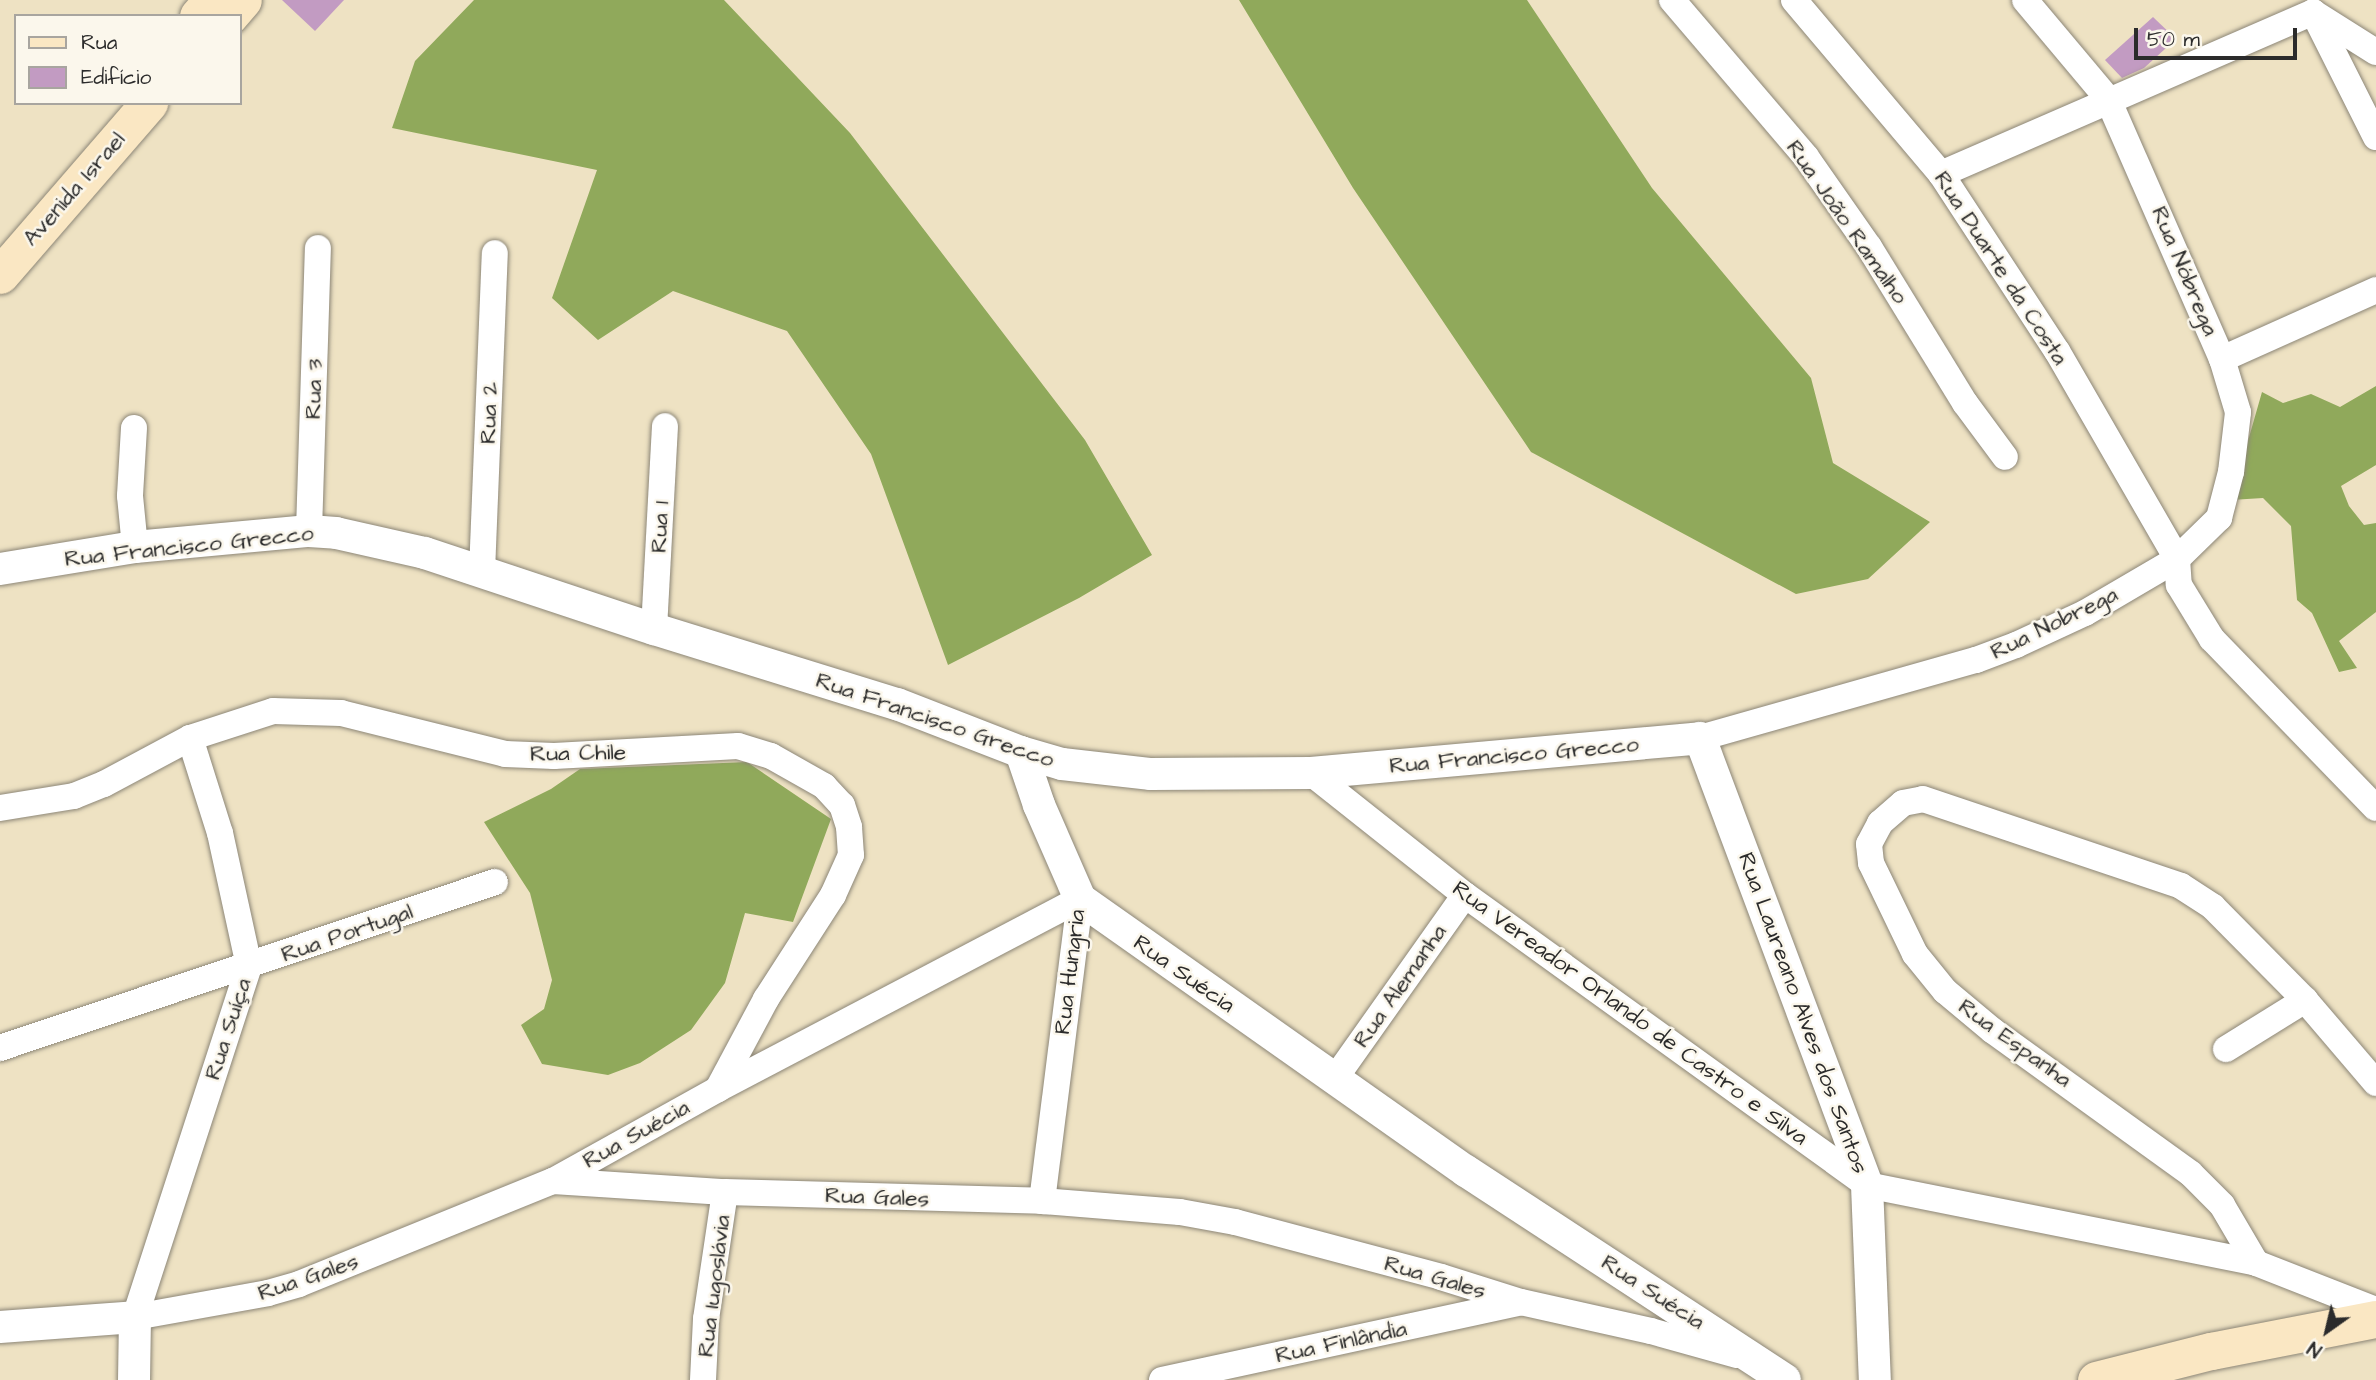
<!DOCTYPE html>
<html>
<head>
<meta charset="utf-8">
<style>
  body { margin:0 }
  #map { position:relative; width:2376px; height:1380px; overflow:hidden; background:#eee2c3; font-family:"Architects Daughter",sans-serif }
  div>[style] { position:absolute }
  [style*='--x'] { left:calc(var(--x)*1px); top:calc(var(--y)*1px); width:calc(var(--w)*1px); rotate:calc(var(--a)*1deg) }
  .forest>* { inset:0; background:#90a95b }
  .building>* { inset:0; background:#c29bc2 }
  .roads { filter:drop-shadow(0 0 2px #8c8677) drop-shadow(0 0 2px #8c8677) }
  .minor>* { height:26px; margin:-13px; padding:0 13px; transform-origin:13px; border-radius:13px; background:#fff }
  .tertiary>* { height:32px; margin:-16px; padding:0 16px; transform-origin:16px; border-radius:16px; background:#fff }
  .secondary>* { height:37px; margin:-18.5px; padding:0 18.5px; transform-origin:18.5px; border-radius:18.5px; background:#fae7c3 }
  span { translate:-50% -50%; white-space:nowrap; text-align:center; line-height:1.15; -webkit-text-stroke:5px #fbf7ec; paint-order:stroke }
  .street-label { font-size:23px; color:#2b2b2b }
  .legend { position:absolute; left:14px; top:14px; width:228px; height:91px; box-sizing:border-box; background:#fbf7ec; border:2px solid #a8a59f; margin:0; padding:9px 12px; list-style:none; font-size:21px; color:#2b2b2b }
  .legend li { display:flex; align-items:center; gap:14px; height:35px }
  .legend b { width:35px; border:2px solid #a8a59f }
  .north { position:absolute; left:2292px; top:1296px; width:70px; height:70px; -webkit-text-stroke:5px #fbf7ec; paint-order:stroke; rotate:214deg; font-size:19px; font-weight:700; line-height:28px; text-align:center; color:#2b2b2b }
  .north::after { content:''; display:block; margin:auto; width:24px; height:32px; background:#2b2b2b; clip-path:polygon(50% 0,100% 100%,50% 72%,0 100%) }
  .scale { position:absolute; left:2134px; top:28px; width:163px; height:32px; box-sizing:border-box; border:4px solid #2b2b2b; border-top:0; padding-left:9px; font-size:21px; line-height:24px; white-space:nowrap; color:#2b2b2b; -webkit-text-stroke:5px #fbf7ec; paint-order:stroke }
</style>
</head>
<body>
<div id="map">
  <div class="forest">
    <div style="clip-path:polygon(474px 0,724px 0,850px 133px,1085px 440px,1152px 555px,1079px 598px,948px 665px,871px 454px,787px 331px,673px 291px,598px 340px,552px 298px,597px 170px,392px 128px,415px 61px)"></div>
    <div style="clip-path:polygon(1239px 0,1527px 0,1652px 188px,1811px 378px,1833px 463px,1930px 522px,1868px 579px,1796px 594px,1531px 452px,1353px 188px)"></div>
    <div style="clip-path:polygon(2376px 386px,2376px 465px,2341px 486px,2349px 506px,2364px 525px,2376px 523px,2376px 612px,2339px 641px,2357px 668px,2339px 672px,2312px 613px,2297px 600px,2291px 526px,2263px 498px,2231px 500px,2262px 392px,2283px 403px,2311px 394px,2340px 407px)"></div>
    <div style="clip-path:polygon(747px 762px,831px 819px,793px 922px,745px 913px,725px 983px,691px 1030px,640px 1063px,608px 1075px,542px 1064px,521px 1025px,544px 1009px,552px 980px,530px 893px,484px 822px,551px 789px,580px 769px)"></div>
  </div>
  <div class="building">
    <div style="clip-path:polygon(282px 0,344px 0,315px 31px)"></div>
    <div style="clip-path:polygon(2153px 17px,2176px 39px,2144px 68px,2122px 78px,2105px 60px)"></div>
  </div>
  <div class="roads">
    <div class="minor">
      <div style="--x:1672;--y:0;--w:206;--a:49.5"></div>
      <div style="--x:1806;--y:157;--w:110;--a:55"></div>
      <div style="--x:1869;--y:247;--w:183;--a:58.4"></div>
      <div style="--x:1965;--y:403;--w:67;--a:53.5"></div>
      <div style="--x:1794;--y:0;--w:228;--a:49.8"></div>
      <div style="--x:1941;--y:174;--w:212;--a:56.8"></div>
      <div style="--x:2057;--y:351;--w:240;--a:60"></div>
      <div style="--x:2177;--y:559;--w:26;--a:86"></div>
      <div style="--x:2179;--y:585;--w:63;--a:58.6"></div>
      <div style="--x:2212;--y:639;--w:235;--a:45.9"></div>
      <div style="--x:2313;--y:12;--w:140;--a:63.3"></div>
      <div style="--x:2314;--y:13;--w:73;--a:32.2"></div>
      <div style="--x:1941;--y:174;--w:406;--a:-23.5"></div>
      <div style="--x:2222;--y:359;--w:169;--a:-24.1"></div>
      <div style="--x:134;--y:428;--w:68;--a:93.4"></div>
      <div style="--x:130;--y:496;--w:51;--a:84.4"></div>
      <div style="--x:309;--y:531;--w:283;--a:-88.2"></div>
      <div style="--x:482;--y:572;--w:319;--a:-87.7"></div>
      <div style="--x:654;--y:629;--w:203;--a:-86.9"></div>
      <div style="--x:190;--y:738;--w:100;--a:72.5"></div>
      <div style="--x:220;--y:833;--w:136;--a:77.7"></div>
      <div style="--x:249;--y:966;--w:369;--a:108"></div>
      <div style="--x:135;--y:1317;--w:135;--a:-10.2"></div>
      <div style="--x:268;--y:1293;--w:32;--a:-16"></div>
      <div style="--x:299;--y:1284;--w:274;--a:-22.1"></div>
      <div style="--x:553;--y:1181;--w:172;--a:3.7"></div>
      <div style="--x:725;--y:1192;--w:317;--a:1.6"></div>
      <div style="--x:1042;--y:1201;--w:138;--a:4.6"></div>
      <div style="--x:1180;--y:1212;--w:56;--a:10.3"></div>
      <div style="--x:1235;--y:1222;--w:213;--a:14.9"></div>
      <div style="--x:1441;--y:1277;--w:84;--a:17.4"></div>
      <div style="--x:1521;--y:1302;--w:133;--a:12.6"></div>
      <div style="--x:1651;--y:1331;--w:89;--a:15.6"></div>
      <div style="--x:1700;--y:738;--w:287;--a:-15.8"></div>
      <div style="--x:1976;--y:660;--w:43;--a:-20.6"></div>
      <div style="--x:2016;--y:645;--w:76;--a:-24.9"></div>
      <div style="--x:2085;--y:613;--w:107;--a:-30.4"></div>
      <div style="--x:2177;--y:559;--w:59;--a:-44.3"></div>
      <div style="--x:2219;--y:518;--w:48;--a:-75.4"></div>
      <div style="--x:2231;--y:472;--w:60;--a:-83.3"></div>
      <div style="--x:2238;--y:412;--w:55;--a:-106.8"></div>
      <div style="--x:2222;--y:359;--w:284;--a:-113.7"></div>
      <div style="--x:2108;--y:99;--w:129;--a:-130"></div>
      <div style="--x:1311;--y:773;--w:196;--a:38.4"></div>
      <div style="--x:1465;--y:895;--w:496;--a:35.8"></div>
      <div style="--x:1867;--y:1185;--w:397;--a:11.3"></div>
      <div style="--x:2256;--y:1263;--w:129;--a:21.4"></div>
      <div style="--x:0;--y:808;--w:75;--a:-9.2"></div>
      <div style="--x:74;--y:796;--w:32;--a:-22"></div>
      <div style="--x:104;--y:784;--w:98;--a:-28.1"></div>
      <div style="--x:190;--y:738;--w:87;--a:-18"></div>
      <div style="--x:273;--y:711;--w:68;--a:1.7"></div>
      <div style="--x:341;--y:713;--w:169;--a:14"></div>
      <div style="--x:505;--y:754;--w:49;--a:2.3"></div>
      <div style="--x:554;--y:756;--w:184;--a:-3.1"></div>
      <div style="--x:738;--y:746;--w:34;--a:17"></div>
      <div style="--x:771;--y:756;--w:61;--a:29.5"></div>
      <div style="--x:824;--y:786;--w:26;--a:47"></div>
      <div style="--x:842;--y:805;--w:23;--a:72"></div>
      <div style="--x:849;--y:827;--w:28;--a:86"></div>
      <div style="--x:851;--y:855;--w:44;--a:114.2"></div>
      <div style="--x:833;--y:895;--w:124;--a:122.8"></div>
      <div style="--x:766;--y:999;--w:102;--a:118.1"></div>
      <div style="--x:0;--y:1048;--w:522;--a:-18.54"></div>
      <div style="--x:2226;--y:1049;--w:93;--a:-31.8"></div>
      <div style="--x:1336;--y:1077;--w:223;--a:-54.7"></div>
      <div style="--x:553;--y:1181;--w:189;--a:-29.1"></div>
      <div style="--x:718;--y:1089;--w:409;--a:-27.7"></div>
      <div style="--x:1042;--y:1201;--w:304;--a:-82.8"></div>
      <div style="--x:2256;--y:1263;--w:67;--a:-120.4"></div>
      <div style="--x:2222;--y:1205;--w:45;--a:-135"></div>
      <div style="--x:2190;--y:1173;--w:243;--a:-144.2"></div>
      <div style="--x:1993;--y:1031;--w:62;--a:-140.2"></div>
      <div style="--x:1945;--y:991;--w:48;--a:-129"></div>
      <div style="--x:1915;--y:954;--w:101;--a:-115.8"></div>
      <div style="--x:1871;--y:863;--w:19;--a:-96"></div>
      <div style="--x:1869;--y:844;--w:24;--a:-62"></div>
      <div style="--x:1880;--y:823;--w:30;--a:-41"></div>
      <div style="--x:1903;--y:803;--w:20;--a:-11"></div>
      <div style="--x:1923;--y:799;--w:272;--a:18.6"></div>
      <div style="--x:2181;--y:886;--w:38;--a:33"></div>
      <div style="--x:2213;--y:907;--w:131;--a:45.3"></div>
      <div style="--x:2305;--y:1000;--w:109;--a:49.5"></div>
      <div style="--x:703;--y:1380;--w:61;--a:-87.2"></div>
      <div style="--x:706;--y:1319;--w:128;--a:-81.5"></div>
      <div style="--x:1162;--y:1380;--w:365;--a:-12.2"></div>
    </div>
    <div class="tertiary">
      <div style="--x:0;--y:569;--w:137;--a:-9.3"></div>
      <div style="--x:135;--y:547;--w:175;--a:-5.3"></div>
      <div style="--x:309;--y:531;--w:27;--a:4"></div>
      <div style="--x:336;--y:533;--w:91;--a:12.7"></div>
      <div style="--x:425;--y:553;--w:241;--a:18.4"></div>
      <div style="--x:654;--y:629;--w:254;--a:17.2"></div>
      <div style="--x:897;--y:704;--w:133;--a:21.2"></div>
      <div style="--x:1021;--y:752;--w:43;--a:16.3"></div>
      <div style="--x:1062;--y:764;--w:90;--a:6.4"></div>
      <div style="--x:1151;--y:774;--w:160;--a:-0.4"></div>
      <div style="--x:1311;--y:773;--w:391;--a:-5.1"></div>
      <div style="--x:1700;--y:738;--w:477;--a:69.5"></div>
      <div style="--x:1867;--y:1185;--w:195;--a:87.7"></div>
      <div style="--x:1021;--y:752;--w:56;--a:71.2"></div>
      <div style="--x:1039;--y:805;--w:103;--a:66.4"></div>
      <div style="--x:1080;--y:899;--w:472;--a:35.2"></div>
      <div style="--x:1466;--y:1171;--w:381;--a:33.2"></div>
      <div style="--x:0;--y:1327;--w:135;--a:-4.2"></div>
      <div style="--x:135;--y:1317;--w:63;--a:90.9"></div>
    </div>
    <div class="secondary">
      <div style="--x:198;--y:16;--w:21;--a:-49"></div>
      <div style="--x:229;--y:16;--w:21;--a:-49"></div>
      <div style="--x:0;--y:275;--w:228;--a:-49.1"></div>
      <div style="--x:2096;--y:1380;--w:119;--a:-14.2"></div>
      <div style="--x:2211;--y:1351;--w:168;--a:-11"></div>
    </div>
  </div>
  <div class="street-label">
    <span style="left:74px;top:189px;rotate:-49deg">Avenida Israel</span>
    <span style="left:1847px;top:222px;rotate:55deg">Rua João Ramalho</span>
    <span style="left:2001px;top:268px;rotate:57deg">Rua Duarte da Costa</span>
    <span style="left:2185px;top:271px;rotate:67deg">Rua Nóbrega</span>
    <span style="left:314px;top:389px;rotate:-88deg">Rua 3</span>
    <span style="left:489px;top:413px;rotate:-88deg">Rua 2</span>
    <span style="left:660px;top:527px;rotate:-87deg">Rua 1</span>
    <span style="left:189px;top:546px;rotate:-6deg">Rua Francisco Grecco</span>
    <span style="left:2054px;top:623px;rotate:-26deg">Rua Nobrega</span>
    <span style="left:935px;top:720px;rotate:19deg">Rua Francisco Grecco</span>
    <span style="left:578px;top:753px;rotate:-1deg">Rua Chile</span>
    <span style="left:1514px;top:755px;rotate:-5deg">Rua Francisco Grecco</span>
    <span style="left:347px;top:933px;rotate:-19deg">Rua Portugal</span>
    <span style="left:1070px;top:972px;rotate:-83deg">Rua Hungria</span>
    <span style="left:1184px;top:974px;rotate:35deg">Rua Suécia</span>
    <span style="left:1400px;top:986px;rotate:-55deg">Rua Alemanha</span>
    <span style="left:1630px;top:1013px;rotate:36deg">Rua Vereador Orlando de Castro e Silva</span>
    <span style="left:1803px;top:1013px;rotate:70deg">Rua Laureano Alves dos Santos</span>
    <span style="left:228px;top:1029px;rotate:-72deg">Rua Suíça</span>
    <span style="left:2015px;top:1043px;rotate:36deg">Rua Espanha</span>
    <span style="left:636px;top:1134px;rotate:-29deg">Rua Suécia</span>
    <span style="left:877px;top:1197px;rotate:2deg">Rua Gales</span>
    <span style="left:308px;top:1277px;rotate:-19deg">Rua Gales</span>
    <span style="left:1435px;top:1277px;rotate:16deg">Rua Gales</span>
    <span style="left:714px;top:1286px;rotate:-83deg">Rua Iugoslávia</span>
    <span style="left:1653px;top:1292px;rotate:33deg">Rua Suécia</span>
    <span style="left:1341px;top:1342px;rotate:-12deg">Rua Finlândia</span>
  </div>
  <ul class="legend">
  <li><b style="height:9px;background:#fae7c3"></b>Rua</li>
  <li><b style="height:19px;background:#c29bc2"></b>Edifício</li>
  </ul>
  <div class="north">N</div>
  <div class="scale">50 m</div>
</div>
</body>
</html>
